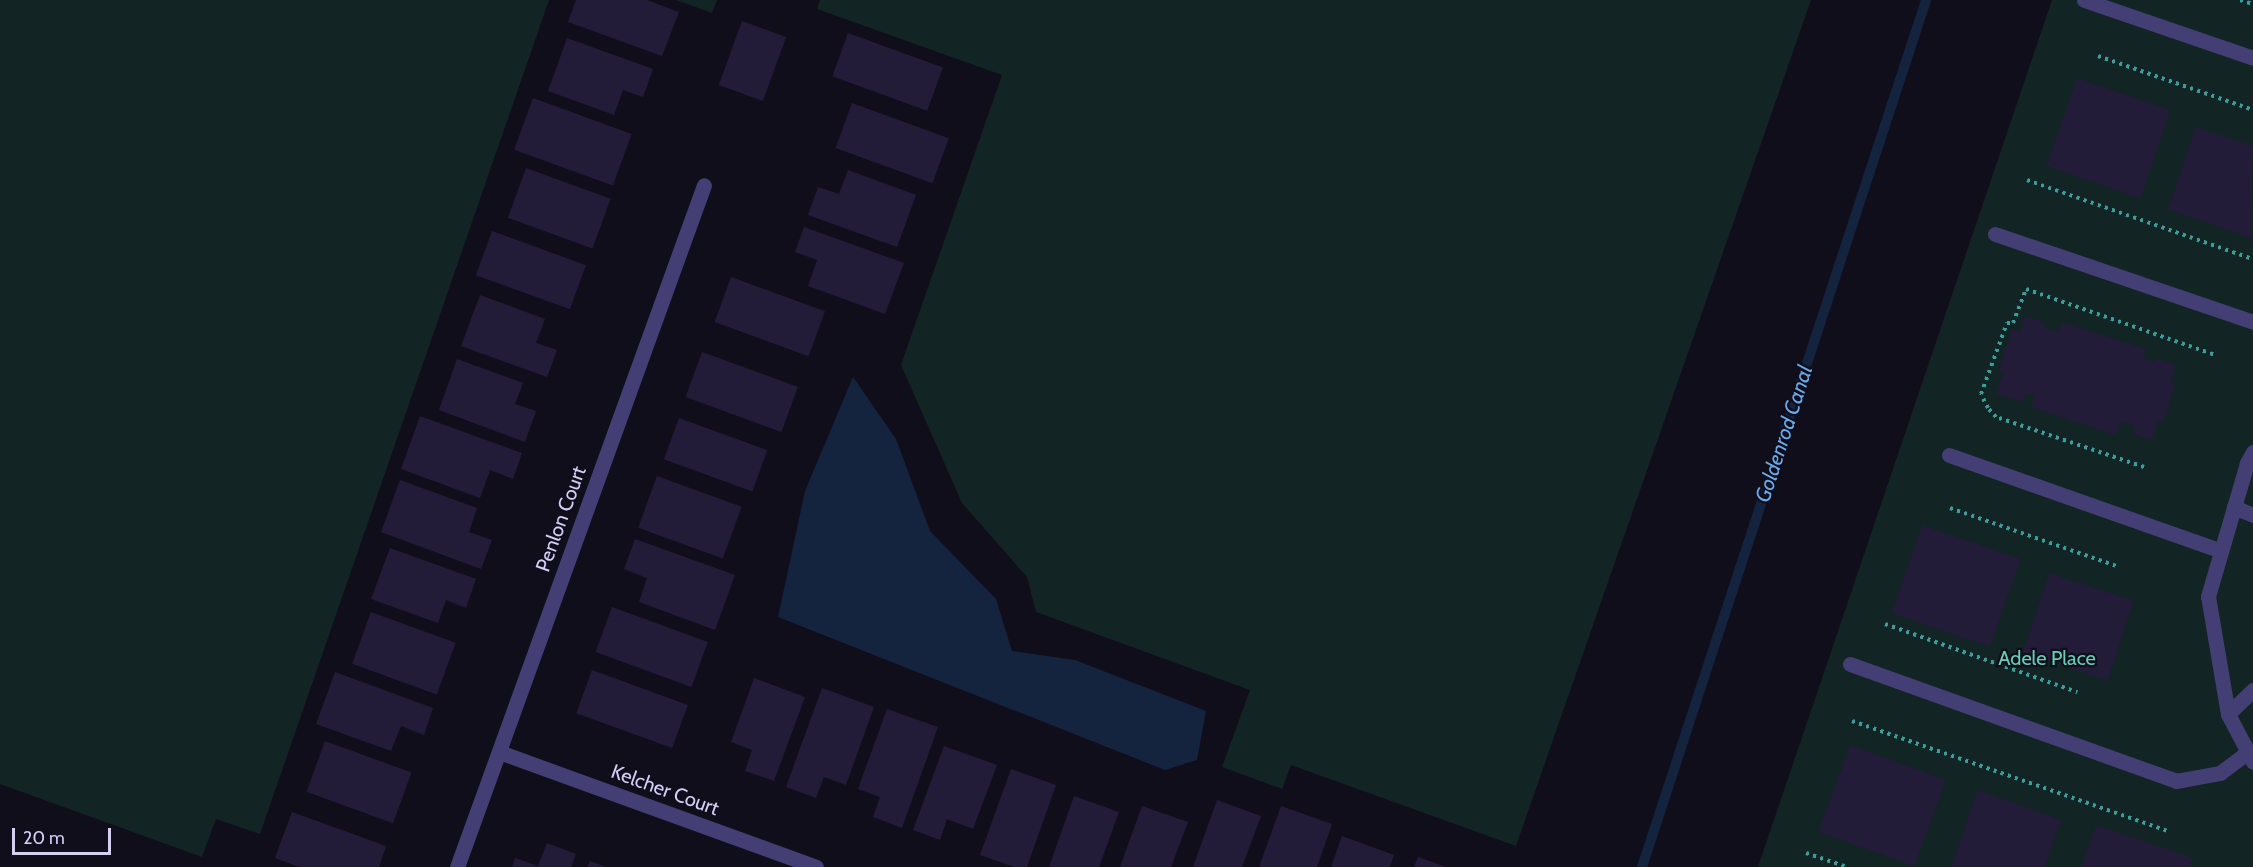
<!DOCTYPE html>
<html>
<head>
<meta charset="utf-8">
<style>
  body { margin:0 }
  #map { position:relative; width:2253px; height:867px; overflow:hidden; background:#110e1b; font-family:Cabin,sans-serif }
  div>[style] { position:absolute }
  [style*='--x'] { left:calc(var(--x)*1px); top:calc(var(--y)*1px); width:calc(var(--w)*1px); rotate:calc(var(--a)*1deg) }
  .green>* { inset:0; background:#122424 }
  .water>* { inset:0; background:#14233e }
  .stream>* { height:10px; margin:-5px; padding:0 5px; transform-origin:5px; border-radius:5px; background:#14233e }
  .building>* { inset:0; background:#231c39; transform-origin:0 0 }
  .path>* { height:4px; margin-top:-2px; transform-origin:0; background:repeating-linear-gradient(90deg,#3c9e9c 0 3px,transparent 0 7.5px) }
  .lane>* { height:15px; margin:-7.5px; padding:0 7.5px; transform-origin:7.5px; border-radius:7.5px; background:#433f74 }
  .street>* { height:15px; margin:-7.5px; padding:0 7.5px; transform-origin:7.5px; border-radius:7.5px; background:#433f74 }
  span { translate:-50% -50%; white-space:nowrap; text-align:center; line-height:1.15; -webkit-text-stroke:4.5px #110e1b; paint-order:stroke }
  .street-label { font-size:20px; color:#d5cff8 }
  .park-label { font-size:20px; color:#66cdb7 }
  .water-label { font-size:21px; color:#6baaea; font-style:italic }
  .scale { position:absolute; left:12px; top:828px; width:99px; height:27px; box-sizing:border-box; border:3px solid #d5cff8; border-top:0; padding-left:8px; font-size:18px; line-height:21px; white-space:nowrap; color:#d5cff8; -webkit-text-stroke:4px #110e1b; paint-order:stroke }
</style>
</head>
<body>
<div id="map">
  <div class="green">
    <div style="clip-path:polygon(0 0,549px 0,260px 834px,216px 819px,202px 857px,0 784px)"></div>
    <div style="clip-path:polygon(676px 0,717px 0,712px 13px)"></div>
    <div style="clip-path:polygon(820px 0,1811px 0,1516px 846px,1291px 765px,1282px 789px,1222px 767px,1250px 690px,1036px 612px,1027px 577px,962px 503px,901px 365px,1002px 75px,817px 9px)"></div>
    <div style="clip-path:polygon(2052px 0,2253px 0,2253px 867px,1758px 867px)"></div>
  </div>
  <div class="water">
    <div style="clip-path:polygon(853px 377px,896px 439px,930px 531px,996px 599px,1012px 651px,1075px 660px,1206px 711px,1197px 760px,1165px 770px,778px 617px,805px 491px)"></div>
  </div>
  <div class="stream">
    <div style="--x:1642;--y:867;--w:912;--a:-71.86"></div>
  </div>
  <div class="building">
    <div style="clip-path:polygon(576px 0,647px 0,679px 12px,662px 56px,568px 22px)"></div>
    <div style="left:742px;top:21px;width:47px;height:68px;rotate:20deg"></div>
    <div style="left:848px;top:33px;width:101px;height:46px;rotate:20deg"></div>
    <div style="clip-path:polygon(567px 38px,653px 69px,643px 97px,623px 90px,614px 115px,548px 91px)"></div>
    <div style="left:2077px;top:78px;width:99px;height:93px;rotate:19deg"></div>
    <div style="left:533px;top:98px;width:105px;height:55px;rotate:20deg"></div>
    <div style="left:852px;top:103px;width:103px;height:48px;rotate:20deg"></div>
    <div style="clip-path:polygon(2196px 127px,2253px 146px,2251px 238px,2168px 209px)"></div>
    <div style="left:526px;top:168px;width:90px;height:53px;rotate:20deg"></div>
    <div style="clip-path:polygon(848px 170px,916px 195px,897px 247px,808px 215px,818px 187px,839px 194px)"></div>
    <div style="clip-path:polygon(804px 227px,904px 263px,885px 314px,808px 286px,817px 260px,795px 252px)"></div>
    <div style="left:492px;top:231px;width:100px;height:47px;rotate:20deg"></div>
    <div style="left:731px;top:277px;width:100px;height:48px;rotate:20deg"></div>
    <div style="clip-path:polygon(480px 295px,545px 319px,536px 343px,557px 350px,547px 377px,461px 346px)"></div>
    <div style="clip-path:polygon(2025px 316px,2045px 323px,2044px 328px,2058px 332px,2062px 322px,2146px 349px,2143px 359px,2154px 362px,2155px 358px,2176px 365px,2170px 384px,2175px 385px,2163px 423px,2158px 421px,2152px 440px,2133px 434px,2135px 426px,2120px 421px,2116px 435px,2031px 407px,2035px 395px,2026px 393px,2023px 402px,1996px 394px,2004px 371px,1999px 370px,2012px 329px,2020px 332px)"></div>
    <div style="left:702px;top:352px;width:102px;height:48px;rotate:20deg"></div>
    <div style="clip-path:polygon(457px 359px,523px 383px,515px 404px,536px 411px,525px 442px,439px 410px)"></div>
    <div style="clip-path:polygon(420px 416px,522px 453px,513px 479px,490px 470px,480px 498px,401px 469px)"></div>
    <div style="left:679px;top:418px;width:94px;height:44px;rotate:20deg"></div>
    <div style="left:657px;top:476px;width:90px;height:55px;rotate:20deg"></div>
    <div style="clip-path:polygon(400px 480px,477px 508px,469px 532px,492px 540px,481px 569px,381px 532px)"></div>
    <div style="left:1922px;top:525px;width:104px;height:93px;rotate:19deg"></div>
    <div style="clip-path:polygon(635px 539px,735px 575px,715px 630px,639px 602px,647px 578px,624px 569px)"></div>
    <div style="clip-path:polygon(390px 548px,476px 579px,466px 608px,446px 600px,438px 623px,371px 599px)"></div>
    <div style="left:2049px;top:573px;width:89px;height:84px;rotate:18deg"></div>
    <div style="left:612px;top:607px;width:102px;height:48px;rotate:20deg"></div>
    <div style="left:371px;top:612px;width:90px;height:55px;rotate:20deg"></div>
    <div style="left:592px;top:670px;width:102px;height:46px;rotate:20deg"></div>
    <div style="clip-path:polygon(335px 672px,433px 708px,424px 735px,401px 726px,391px 751px,316px 724px)"></div>
    <div style="clip-path:polygon(754px 678px,805px 697px,774px 781px,745px 771px,752px 750px,731px 742px)"></div>
    <div style="clip-path:polygon(822px 688px,874px 707px,846px 785px,824px 777px,816px 798px,786px 787px)"></div>
    <div style="clip-path:polygon(887px 709px,938px 727px,902px 828px,873px 817px,880px 797px,858px 789px)"></div>
    <div style="left:325px;top:741px;width:92px;height:54px;rotate:20deg"></div>
    <div style="left:1850px;top:745px;width:102px;height:92px;rotate:20deg"></div>
    <div style="clip-path:polygon(944px 746px,997px 765px,973px 829px,947px 819px,940px 840px,913px 830px)"></div>
    <div style="clip-path:polygon(1011px 769px,1056px 785px,1027px 867px,1014px 867px,980px 855px)"></div>
    <div style="clip-path:polygon(1978px 790px,2061px 820px,2045px 867px,1951px 867px)"></div>
    <div style="clip-path:polygon(1074px 796px,1119px 812px,1099px 867px,1049px 867px)"></div>
    <div style="clip-path:polygon(1217px 800px,1261px 816px,1242px 867px,1193px 867px)"></div>
    <div style="clip-path:polygon(1142px 806px,1188px 822px,1171px 867px,1120px 867px)"></div>
    <div style="clip-path:polygon(1281px 806px,1332px 824px,1317px 867px,1259px 867px)"></div>
    <div style="clip-path:polygon(292px 812px,386px 846px,379px 867px,299px 867px,275px 858px)"></div>
    <div style="clip-path:polygon(2096px 825px,2193px 858px,2190px 867px,2081px 867px)"></div>
    <div style="clip-path:polygon(1342px 836px,1394px 855px,1390px 867px,1331px 867px)"></div>
    <div style="clip-path:polygon(547px 843px,576px 854px,571px 867px,512px 867px,515px 858px,538px 866px)"></div>
    <div style="clip-path:polygon(1418px 857px,1446px 867px,1414px 867px)"></div>
    <div style="clip-path:polygon(590px 861px,606px 867px,587px 867px)"></div>
  </div>
  <div class="path">
    <div style="--x:2240;--y:0;--w:14;--a:17"></div>
    <div style="--x:2098;--y:56;--w:164;--a:19.2"></div>
    <div style="--x:2027;--y:180;--w:239;--a:19.3"></div>
    <div style="--x:2144;--y:467;--w:156;--a:-161.3"></div>
    <div style="--x:1996;--y:417;--w:12;--a:-132"></div>
    <div style="--x:1988;--y:408;--w:16;--a:-117"></div>
    <div style="--x:1981;--y:394;--w:76;--a:-69.9"></div>
    <div style="--x:2007;--y:323;--w:6;--a:0"></div>
    <div style="--x:2013;--y:323;--w:36;--a:-69"></div>
    <div style="--x:2026;--y:289;--w:200;--a:19.2"></div>
    <div style="--x:1950;--y:508;--w:179;--a:19.2"></div>
    <div style="--x:1885;--y:624;--w:204;--a:19.5"></div>
    <div style="--x:1852;--y:721;--w:337;--a:19.2"></div>
    <div style="--x:1806;--y:853;--w:43;--a:18.9"></div>
  </div>
  <div class="lane">
    <div style="--x:2084;--y:0;--w:179;--a:18.9"></div>
    <div style="--x:1995;--y:234;--w:273;--a:18.8"></div>
    <div style="--x:2253;--y:452;--w:13;--a:119"></div>
    <div style="--x:2247;--y:463;--w:139;--a:106.3"></div>
    <div style="--x:2208;--y:596;--w:120;--a:80.4"></div>
    <div style="--x:2228;--y:714;--w:54;--a:62.5"></div>
    <div style="--x:1949;--y:455;--w:288;--a:19.4"></div>
    <div style="--x:2234;--y:507;--w:21;--a:23"></div>
    <div style="--x:1850;--y:664;--w:346;--a:19.7"></div>
    <div style="--x:2176;--y:781;--w:45;--a:-10.3"></div>
    <div style="--x:2220;--y:773;--w:35;--a:-37"></div>
    <div style="--x:2228;--y:714;--w:35;--a:-44"></div>
  </div>
  <div class="street">
    <div style="--x:499;--y:752;--w:337;--a:19.9"></div>
    <div style="--x:457;--y:867;--w:725;--a:-70.09"></div>
  </div>
  <div class="street-label">
    <span style="left:561px;top:519px;rotate:-70deg">Penlon Court</span>
    <span style="left:665px;top:790px;rotate:20deg">Kelcher Court</span>
  </div>
  <div class="park-label">
    <span style="left:2047px;top:658px">Adele Place</span>
  </div>
  <div class="water-label">
    <span style="left:1784px;top:434px;rotate:-72deg">Goldenrod Canal</span>
  </div>
  <div class="scale">20 m</div>
</div>
</body>
</html>
